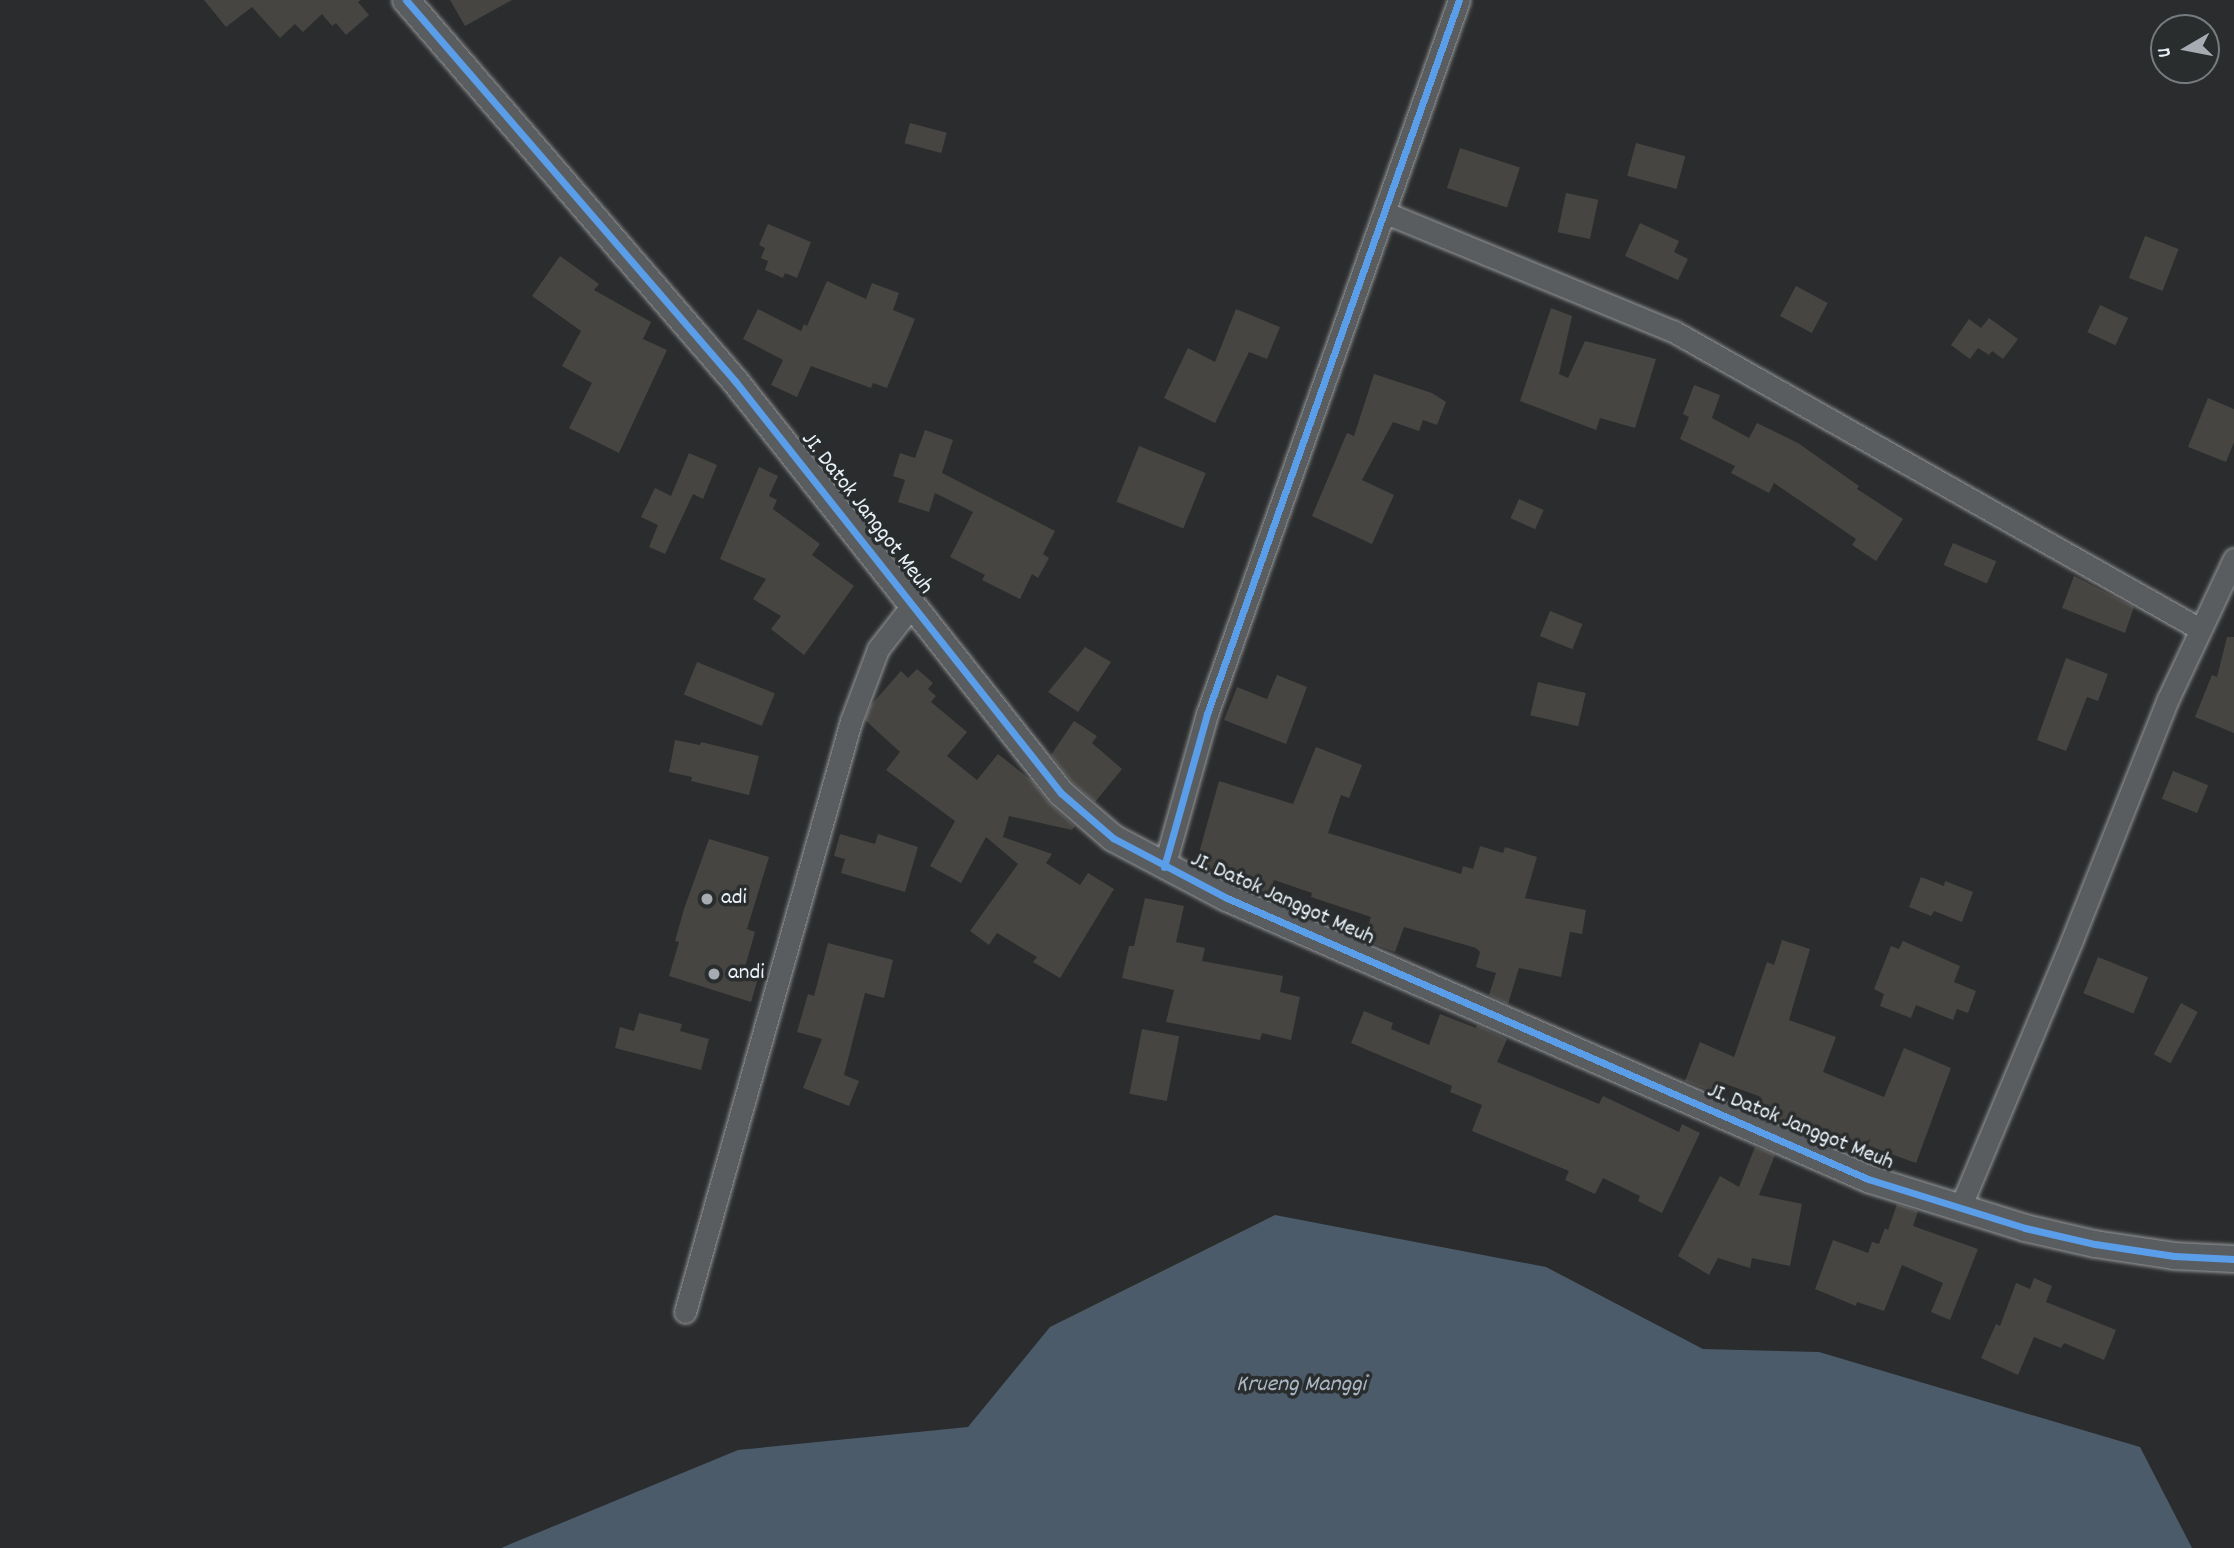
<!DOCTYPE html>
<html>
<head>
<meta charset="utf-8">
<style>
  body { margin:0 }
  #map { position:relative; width:2234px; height:1548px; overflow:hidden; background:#2b2c2d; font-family:Dekko,sans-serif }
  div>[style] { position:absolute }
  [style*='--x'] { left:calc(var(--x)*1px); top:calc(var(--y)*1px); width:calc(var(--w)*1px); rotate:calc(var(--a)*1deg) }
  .water>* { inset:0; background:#4b5b6a }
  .building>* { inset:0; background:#464542; transform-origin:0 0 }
  .roads { filter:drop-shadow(0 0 2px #96989a) drop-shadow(0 0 2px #96989a) }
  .minor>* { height:21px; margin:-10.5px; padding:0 10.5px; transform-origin:10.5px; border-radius:10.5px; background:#5a5d60 }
  .tertiary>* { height:26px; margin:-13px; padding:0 13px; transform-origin:13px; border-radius:13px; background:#5a5d60 }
  .cycleway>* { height:7px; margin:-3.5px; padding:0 3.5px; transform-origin:3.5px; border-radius:3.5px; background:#5a9eea }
  .dots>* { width:19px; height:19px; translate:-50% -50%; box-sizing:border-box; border:4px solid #2a2d2e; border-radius:50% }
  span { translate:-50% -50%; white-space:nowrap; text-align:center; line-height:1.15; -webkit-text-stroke:7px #2a2d2e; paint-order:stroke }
  .street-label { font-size:23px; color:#e8f1f8 }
  .poi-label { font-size:23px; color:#e8f1f8 }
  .left { translate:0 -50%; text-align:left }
  .water-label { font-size:24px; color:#aab7c2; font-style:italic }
  .north { position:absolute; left:2150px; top:14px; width:70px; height:70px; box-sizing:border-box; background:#2a2d2e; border:2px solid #767b7f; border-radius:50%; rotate:260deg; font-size:19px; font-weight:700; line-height:28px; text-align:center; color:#e8f1f8 }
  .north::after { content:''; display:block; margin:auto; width:24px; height:32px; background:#a6acb1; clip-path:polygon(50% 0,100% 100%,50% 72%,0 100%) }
</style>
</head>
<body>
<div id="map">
  <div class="water">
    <div style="clip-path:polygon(1275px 1215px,1546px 1267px,1703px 1349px,1819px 1352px,2140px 1447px,2192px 1548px,501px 1548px,738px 1450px,968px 1427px,1050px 1327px)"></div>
  </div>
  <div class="building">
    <div style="clip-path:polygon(204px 0,361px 0,358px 2px,369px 15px,346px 35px,336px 23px,332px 26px,322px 14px,303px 32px,295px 24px,280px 38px,252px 7px,226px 27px)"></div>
    <div style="clip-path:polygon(450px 0,512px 0,465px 26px)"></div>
    <div style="left:910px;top:123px;width:38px;height:21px;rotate:15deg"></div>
    <div style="left:1636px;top:143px;width:51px;height:34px;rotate:15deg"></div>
    <div style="left:1460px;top:148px;width:63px;height:42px;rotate:18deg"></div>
    <div style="left:1566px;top:193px;width:33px;height:40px;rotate:12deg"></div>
    <div style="clip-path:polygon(1640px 223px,1679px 241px,1674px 252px,1688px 259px,1678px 280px,1625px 256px)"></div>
    <div style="clip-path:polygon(768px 224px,811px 242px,797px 278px,785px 273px,783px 278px,765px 270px,768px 261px,761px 258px,765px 248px,759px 245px)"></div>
    <div style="left:2145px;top:236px;width:36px;height:45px;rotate:21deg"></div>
    <div style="clip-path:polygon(560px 256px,599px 284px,594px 290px,651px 322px,643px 339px,667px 350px,619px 453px,569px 428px,592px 383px,562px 366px,581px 331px,532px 296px)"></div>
    <div style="clip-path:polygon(827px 281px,866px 299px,872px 283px,899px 293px,893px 310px,915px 319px,887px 388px,873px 383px,871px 388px,811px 366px,797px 397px,771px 385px,783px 360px,743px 339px,758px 309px,801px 331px,804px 324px,807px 326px)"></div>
    <div style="left:1796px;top:286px;width:36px;height:34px;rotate:28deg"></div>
    <div style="left:2100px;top:305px;width:31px;height:30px;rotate:25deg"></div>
    <div style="clip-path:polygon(1551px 308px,1572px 316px,1559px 374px,1568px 378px,1585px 341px,1656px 359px,1635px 428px,1600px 418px,1596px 430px,1520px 401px)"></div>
    <div style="clip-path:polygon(1236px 309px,1280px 327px,1267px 359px,1249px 352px,1215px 423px,1164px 398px,1188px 348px,1215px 362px)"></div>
    <div style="clip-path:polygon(1989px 318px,2018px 339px,2003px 359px,1992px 351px,1989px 355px,1978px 348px,1970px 359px,1951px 345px,1969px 319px,1981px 328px)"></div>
    <div style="clip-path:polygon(1374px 374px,1432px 393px,1446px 402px,1437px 425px,1423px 420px,1419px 431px,1393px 422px,1362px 480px,1394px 495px,1372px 544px,1312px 516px,1347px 433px,1354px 436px)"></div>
    <div style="clip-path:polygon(1694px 385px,1720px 395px,1712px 418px,1749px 438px,1757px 423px,1798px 443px,1859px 486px,1857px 489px,1903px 519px,1876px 561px,1852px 545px,1856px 539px,1774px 483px,1769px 493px,1731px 473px,1735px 466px,1680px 439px,1689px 417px,1683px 414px)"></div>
    <div style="clip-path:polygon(2208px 398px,2234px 409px,2234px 442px,2226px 462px,2188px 447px)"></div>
    <div style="clip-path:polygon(925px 430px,953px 440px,942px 473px,1055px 531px,1043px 554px,1049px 558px,1038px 578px,1032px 574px,1020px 599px,982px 580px,985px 575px,950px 557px,973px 512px,935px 493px,929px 512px,898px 502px,905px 480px,893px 476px,900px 453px,915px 458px)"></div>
    <div style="left:1139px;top:446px;width:72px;height:60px;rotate:22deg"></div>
    <div style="clip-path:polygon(689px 453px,717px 465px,703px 499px,693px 494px,665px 554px,649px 547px,658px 525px,641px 517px,655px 488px,671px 496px)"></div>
    <div style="clip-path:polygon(759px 467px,778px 476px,769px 496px,777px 500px,773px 509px,820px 544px,812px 555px,854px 586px,804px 655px,771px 629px,781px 616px,753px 599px,766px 579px,720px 559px)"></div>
    <div style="left:1519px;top:499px;width:27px;height:21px;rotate:24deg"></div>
    <div style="left:1953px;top:543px;width:47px;height:24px;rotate:23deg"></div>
    <div style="clip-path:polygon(2074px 576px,2134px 607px,2125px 633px,2062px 608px)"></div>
    <div style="left:1550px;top:611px;width:35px;height:27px;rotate:22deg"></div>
    <div style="clip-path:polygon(2227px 637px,2234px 637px,2234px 733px,2195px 717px,2212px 675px,2217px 677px)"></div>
    <div style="clip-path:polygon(1085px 647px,1111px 662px,1078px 712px,1048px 692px)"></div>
    <div style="clip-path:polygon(2066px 658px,2108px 674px,2098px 701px,2087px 697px,2066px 751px,2037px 740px)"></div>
    <div style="left:697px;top:662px;width:84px;height:35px;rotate:22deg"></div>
    <div style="clip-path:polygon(917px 669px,933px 683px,928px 689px,936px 696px,931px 702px,967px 732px,947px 756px,977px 780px,998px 754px,1031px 780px,1051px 805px,1075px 826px,1072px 830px,1009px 816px,1003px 837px,1052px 854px,1046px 863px,1080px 885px,1088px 873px,1114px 889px,1060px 978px,1033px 962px,1037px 957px,997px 933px,989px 945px,970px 931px,1018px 864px,986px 837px,961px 883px,930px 866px,955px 821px,886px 770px,900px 752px,865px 720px,871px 705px,901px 671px,908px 678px)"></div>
    <div style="clip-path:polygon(1277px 675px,1307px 687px,1286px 744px,1224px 720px,1237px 687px,1267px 699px)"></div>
    <div style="left:1538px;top:682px;width:49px;height:34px;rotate:13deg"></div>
    <div style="clip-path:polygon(1074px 721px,1097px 736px,1092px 743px,1122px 769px,1095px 802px,1072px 782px,1051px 755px)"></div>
    <div style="clip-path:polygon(675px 740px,700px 745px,701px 742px,759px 756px,749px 795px,691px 781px,692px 777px,669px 772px)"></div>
    <div style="clip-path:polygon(1316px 747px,1362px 765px,1349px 798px,1341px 795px,1328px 833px,1461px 874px,1463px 866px,1473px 869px,1480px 846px,1503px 853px,1505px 847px,1537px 857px,1525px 898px,1586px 910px,1582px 934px,1570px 932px,1561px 977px,1519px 968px,1508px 1004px,1489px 995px,1496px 973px,1476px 967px,1480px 952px,1476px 948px,1404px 927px,1395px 952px,1363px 940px,1371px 917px,1311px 897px,1312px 893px,1274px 880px,1268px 899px,1239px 886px,1241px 879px,1196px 864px,1219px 781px,1293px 804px)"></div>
    <div style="left:2173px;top:771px;width:38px;height:30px;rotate:22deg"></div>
    <div style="clip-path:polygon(840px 834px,875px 844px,878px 834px,918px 847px,905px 892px,841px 873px,845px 859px,834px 856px)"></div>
    <div style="clip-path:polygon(709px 839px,769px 857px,747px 929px,755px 932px,745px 967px,760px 972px,751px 1002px,669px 976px,679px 942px,675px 941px,684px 909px)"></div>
    <div style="clip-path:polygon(1921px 877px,1944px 886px,1945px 881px,1973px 892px,1962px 922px,1934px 911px,1931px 916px,1909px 907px)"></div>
    <div style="clip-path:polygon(1145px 898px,1184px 906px,1176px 942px,1205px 948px,1202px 961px,1283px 976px,1280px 992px,1300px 997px,1291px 1040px,1262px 1033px,1260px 1040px,1166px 1022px,1174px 990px,1122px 978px,1129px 946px,1134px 946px)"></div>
    <div style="clip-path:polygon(1782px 940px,1810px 949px,1789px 1020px,1836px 1037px,1823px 1072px,1884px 1097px,1904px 1048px,1951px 1068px,1916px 1163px,1830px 1132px,1825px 1143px,1753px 1112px,1761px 1097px,1720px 1082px,1715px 1093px,1685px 1081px,1700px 1042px,1734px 1057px,1767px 962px,1774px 965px)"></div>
    <div style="clip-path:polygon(1903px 941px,1960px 966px,1954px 982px,1976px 991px,1968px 1013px,1957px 1009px,1953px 1020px,1916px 1005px,1911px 1018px,1880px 1006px,1884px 994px,1874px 989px,1891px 946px,1899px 949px)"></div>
    <div style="clip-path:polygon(828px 943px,893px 960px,884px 998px,865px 993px,844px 1075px,859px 1081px,849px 1106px,803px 1088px,822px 1039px,797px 1032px,808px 994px,814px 996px)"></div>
    <div style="left:2098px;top:957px;width:54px;height:39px;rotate:22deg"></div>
    <div style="left:2181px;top:1003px;width:19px;height:58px;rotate:28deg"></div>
    <div style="clip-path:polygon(1364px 1011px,1393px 1023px,1391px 1029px,1429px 1045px,1440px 1014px,1476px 1028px,1477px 1025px,1507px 1039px,1497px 1062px,1599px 1104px,1603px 1096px,1679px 1132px,1682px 1124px,1700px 1133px,1662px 1213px,1638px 1201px,1640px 1196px,1603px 1178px,1595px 1194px,1565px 1180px,1569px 1171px,1472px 1131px,1482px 1105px,1450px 1092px,1452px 1086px,1351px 1043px)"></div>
    <div style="clip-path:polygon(639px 1013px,682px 1024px,680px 1031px,709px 1039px,701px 1070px,615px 1048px,620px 1027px,634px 1031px)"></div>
    <div style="left:1142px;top:1029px;width:38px;height:66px;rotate:11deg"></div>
    <div style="clip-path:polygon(1755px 1147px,1775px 1155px,1759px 1195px,1802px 1204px,1790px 1266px,1752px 1258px,1750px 1268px,1718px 1258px,1709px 1275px,1678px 1256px,1720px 1176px,1739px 1187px)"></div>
    <div style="clip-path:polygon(1897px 1204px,1918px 1211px,1913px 1226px,1978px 1249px,1950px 1320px,1931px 1312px,1943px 1283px,1902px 1265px,1884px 1311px,1857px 1302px,1856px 1306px,1815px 1289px,1833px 1240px,1868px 1253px,1872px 1242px,1879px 1244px,1885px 1228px,1888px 1230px)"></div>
    <div style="clip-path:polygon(2034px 1278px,2052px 1286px,2046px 1302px,2116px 1330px,2104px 1360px,2064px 1343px,2061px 1348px,2034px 1337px,2018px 1375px,1981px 1358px,1996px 1324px,2000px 1326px,2016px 1283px,2030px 1289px)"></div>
  </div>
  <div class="roads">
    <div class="minor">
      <div style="--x:1386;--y:213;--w:310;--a:22.4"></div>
      <div style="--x:1673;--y:331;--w:605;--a:29.49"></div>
      <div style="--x:1164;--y:867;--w:159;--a:-74.3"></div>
      <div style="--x:1207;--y:714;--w:757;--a:-70.56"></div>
      <div style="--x:1960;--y:1208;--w:290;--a:-67.3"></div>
      <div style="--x:2072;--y:940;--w:259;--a:-68.3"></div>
      <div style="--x:2168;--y:699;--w:155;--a:-64.8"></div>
      <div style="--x:685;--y:1312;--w:614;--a:-74.31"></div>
      <div style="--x:851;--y:721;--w:77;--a:-69.4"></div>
      <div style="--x:878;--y:649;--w:57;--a:-52.1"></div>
    </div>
    <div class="tertiary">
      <div style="--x:406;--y:0;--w:503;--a:49.19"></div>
      <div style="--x:735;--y:381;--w:525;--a:51.65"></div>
      <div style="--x:1061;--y:793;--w:69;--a:40.9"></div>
      <div style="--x:1113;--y:838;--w:129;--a:27.8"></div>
      <div style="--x:1227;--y:898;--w:700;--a:23.67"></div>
      <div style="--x:1868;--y:1179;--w:164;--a:17.3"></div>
      <div style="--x:2025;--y:1228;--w:72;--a:12.9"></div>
      <div style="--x:2095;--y:1244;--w:80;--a:8.6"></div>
      <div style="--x:2174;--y:1256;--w:60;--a:2.9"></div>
    </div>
  </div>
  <div class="cycleway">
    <div style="--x:406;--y:0;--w:503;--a:49.19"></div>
    <div style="--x:735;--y:381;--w:525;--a:51.65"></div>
    <div style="--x:1061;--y:793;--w:69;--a:40.9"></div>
    <div style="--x:1113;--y:838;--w:129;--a:27.8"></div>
    <div style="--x:1227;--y:898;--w:700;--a:23.67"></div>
    <div style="--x:1868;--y:1179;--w:164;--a:17.3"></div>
    <div style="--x:2025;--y:1228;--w:72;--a:12.9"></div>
    <div style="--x:2095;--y:1244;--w:80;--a:8.6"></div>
    <div style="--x:2174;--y:1256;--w:60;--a:2.9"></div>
    <div style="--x:1164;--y:867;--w:159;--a:-74.3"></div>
    <div style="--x:1207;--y:714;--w:757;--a:-70.56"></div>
  </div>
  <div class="dots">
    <div style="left:707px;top:899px;background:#a6acb1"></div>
    <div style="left:714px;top:974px;background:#a6acb1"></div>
  </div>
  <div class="street-label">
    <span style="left:866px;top:514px;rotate:52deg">JI. Datok Janggot Meuh</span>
    <span style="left:1282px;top:900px;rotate:24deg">JI. Datok Janggot Meuh</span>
    <span style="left:1800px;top:1128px;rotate:22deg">JI. Datok Janggot Meuh</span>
  </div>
  <div class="poi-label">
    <span class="left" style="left:721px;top:899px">adi</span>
    <span class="left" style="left:728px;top:974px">andi</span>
  </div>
  <div class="water-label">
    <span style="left:1301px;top:1386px">Krueng Manggi</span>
  </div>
  <div class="north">U</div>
</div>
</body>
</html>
